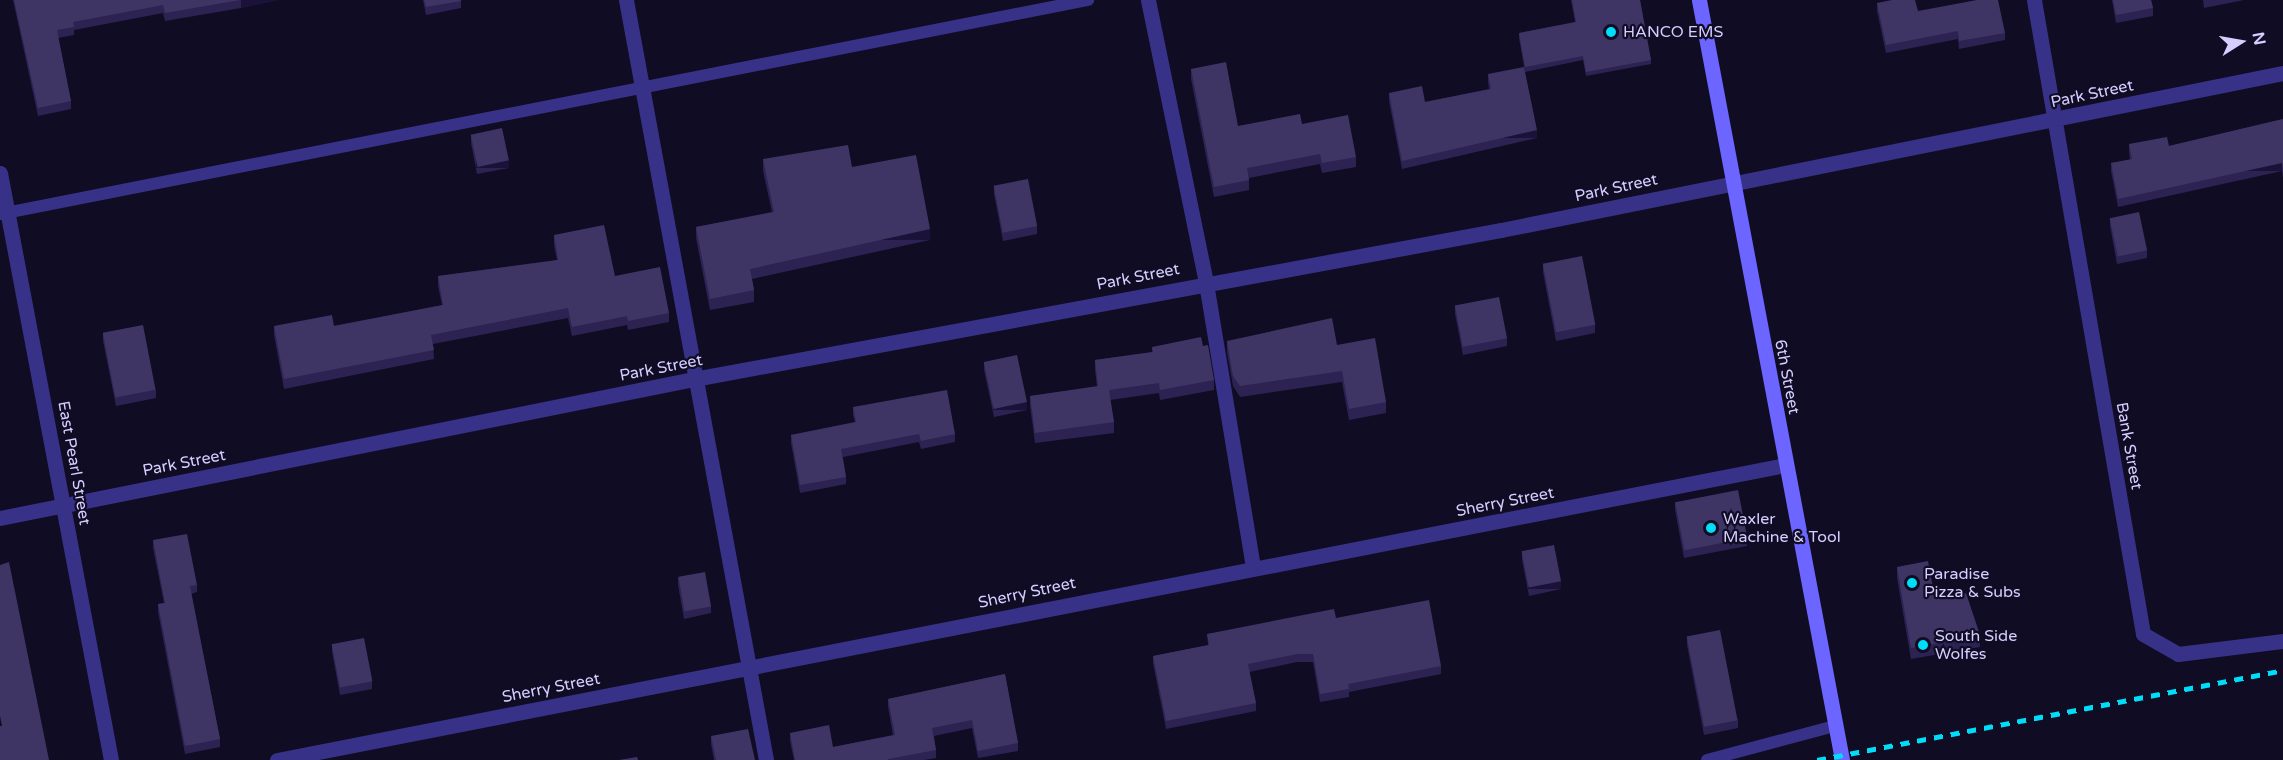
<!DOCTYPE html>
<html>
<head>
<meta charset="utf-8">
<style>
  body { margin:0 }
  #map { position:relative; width:2283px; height:760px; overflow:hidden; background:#100c24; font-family:"Varela Round",sans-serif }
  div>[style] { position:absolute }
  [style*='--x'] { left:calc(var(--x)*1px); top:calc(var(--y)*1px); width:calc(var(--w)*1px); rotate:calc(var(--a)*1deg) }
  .lane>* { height:12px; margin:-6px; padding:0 6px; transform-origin:6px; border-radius:6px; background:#373287 }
  .street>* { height:15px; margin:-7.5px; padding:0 7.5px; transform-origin:7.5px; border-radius:7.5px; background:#373287 }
  .secondary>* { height:15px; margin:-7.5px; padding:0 7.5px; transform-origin:7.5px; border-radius:7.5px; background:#6c65ff }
  .rail>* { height:4.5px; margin-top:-2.25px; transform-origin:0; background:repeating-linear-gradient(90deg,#00ddf9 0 9px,transparent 0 17px) }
  .wall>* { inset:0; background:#2d2353 }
  .shaded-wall>* { inset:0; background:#1a1238; transform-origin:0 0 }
  .building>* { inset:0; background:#3f3565; transform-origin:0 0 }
  .dots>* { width:16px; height:16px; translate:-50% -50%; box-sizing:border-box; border:3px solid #100c24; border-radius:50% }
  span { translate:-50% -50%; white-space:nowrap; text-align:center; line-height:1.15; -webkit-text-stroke:4.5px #100c24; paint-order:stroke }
  .poi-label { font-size:16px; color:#d5ceff }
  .left { translate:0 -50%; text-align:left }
  .street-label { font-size:16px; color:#d5ceff }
  .north { position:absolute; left:2211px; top:12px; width:60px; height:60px; -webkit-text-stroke:4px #100c24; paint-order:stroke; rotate:79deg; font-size:16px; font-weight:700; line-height:24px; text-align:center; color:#d5ceff }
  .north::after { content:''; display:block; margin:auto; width:21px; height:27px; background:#d5ceff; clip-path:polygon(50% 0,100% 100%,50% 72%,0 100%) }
</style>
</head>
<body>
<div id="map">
  <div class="lane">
    <div style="--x:0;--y:214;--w:1109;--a:-11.13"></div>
    <div style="--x:1707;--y:760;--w:132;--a:-14.9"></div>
  </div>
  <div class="street">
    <div style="--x:626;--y:0;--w:773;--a:79.56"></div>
    <div style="--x:1148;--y:0;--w:289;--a:78.4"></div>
    <div style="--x:1206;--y:283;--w:288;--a:80.6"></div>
    <div style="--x:2034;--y:0;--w:643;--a:80.24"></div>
    <div style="--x:2143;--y:634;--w:40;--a:29.7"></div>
    <div style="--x:2178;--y:654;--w:106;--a:-7.1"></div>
    <div style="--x:0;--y:173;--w:597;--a:79.29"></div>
    <div style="--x:0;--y:518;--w:708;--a:-11.33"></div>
    <div style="--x:694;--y:379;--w:821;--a:-10.46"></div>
    <div style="--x:1501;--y:230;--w:798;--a:-11.35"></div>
    <div style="--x:277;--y:760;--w:1537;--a:-11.07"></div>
  </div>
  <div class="secondary">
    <div style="--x:1699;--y:0;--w:773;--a:79.34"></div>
  </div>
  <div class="rail">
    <div style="--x:1817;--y:760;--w:475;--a:-10.9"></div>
  </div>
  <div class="wall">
    <div style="clip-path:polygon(13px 0,278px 0,241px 8px,165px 21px,163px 13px,74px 30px,74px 35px,58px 38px,71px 101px,71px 109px,38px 116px)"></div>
    <div style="clip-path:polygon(423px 0,461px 0,461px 8px,426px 15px)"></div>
    <div style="clip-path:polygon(1571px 0,1640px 0,1651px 60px,1651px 64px,1586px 76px,1583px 60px,1525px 72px,1519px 38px,1519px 33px,1575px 22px)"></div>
    <div style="clip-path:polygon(2112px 0,2151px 0,2153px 8px,2153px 16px,2116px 23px)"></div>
    <div style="clip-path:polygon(2203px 0,2244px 0,2204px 8px)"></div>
    <div style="clip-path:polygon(1877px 3px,2005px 33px,2005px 40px,1959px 49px,1958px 39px,1886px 53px,1877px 11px)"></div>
    <div style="clip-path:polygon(1191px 69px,1238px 126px,1302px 124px,1356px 157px,1356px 167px,1322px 173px,1320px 164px,1249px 178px,1249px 190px,1214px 197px,1191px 79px)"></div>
    <div style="clip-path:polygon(1488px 74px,1537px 138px,1402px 169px,1389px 101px,1389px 93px,1425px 102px,1489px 89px,1488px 82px)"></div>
    <div style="clip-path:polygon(2283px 119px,2283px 178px,2282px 171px,2118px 207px,2111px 171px,2111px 163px,2130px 160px,2129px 152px,2129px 144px,2169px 146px)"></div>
    <div style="clip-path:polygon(471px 135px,509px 168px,477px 174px,471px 143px)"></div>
    <div style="clip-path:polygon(763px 159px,852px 167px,930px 240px,752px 279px,754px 290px,754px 302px,710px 310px,696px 238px,696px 227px,772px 212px,763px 171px)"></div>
    <div style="clip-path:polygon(994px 186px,1037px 226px,1037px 234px,1003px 241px,994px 194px)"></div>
    <div style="clip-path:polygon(2110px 218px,2147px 250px,2147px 258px,2117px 264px,2110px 226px)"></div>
    <div style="clip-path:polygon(554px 235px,669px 313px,669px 322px,628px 330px,627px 325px,572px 336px,568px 318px,433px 344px,434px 359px,284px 389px,274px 335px,274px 326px,334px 326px,442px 305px,438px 286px,438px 276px,557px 260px,554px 245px)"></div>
    <div style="clip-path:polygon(1543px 264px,1595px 325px,1595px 333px,1556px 341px,1543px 272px)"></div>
    <div style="clip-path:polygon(1455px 306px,1507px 338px,1507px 346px,1463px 355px,1455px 314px)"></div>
    <div style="clip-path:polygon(103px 333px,156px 390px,156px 398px,116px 406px,103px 341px)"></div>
    <div style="clip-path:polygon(1227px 341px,1337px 345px,1386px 402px,1386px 413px,1349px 420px,1342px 382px,1240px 397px,1233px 386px,1227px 352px)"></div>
    <div style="clip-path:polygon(1203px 346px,1214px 380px,1214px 390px,1160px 400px,1159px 393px,1110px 400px,1114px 422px,1114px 433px,1035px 443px,1030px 406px,1030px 396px,1097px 387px,1095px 370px,1095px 360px,1152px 352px,1152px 347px)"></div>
    <div style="clip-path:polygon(984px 362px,1027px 410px,994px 417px,984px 370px)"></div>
    <div style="clip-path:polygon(853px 407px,955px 434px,955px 442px,921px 449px,919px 442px,843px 457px,846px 477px,846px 484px,800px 493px,791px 443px,791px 435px,855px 422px,853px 415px)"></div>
    <div style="clip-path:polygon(1675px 502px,1747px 538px,1747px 546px,1684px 558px,1675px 510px)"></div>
    <div style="clip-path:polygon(153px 540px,197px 585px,197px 592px,191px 594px,220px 739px,220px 747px,185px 754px,158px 612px,158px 604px,164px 603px,153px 548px)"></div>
    <div style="clip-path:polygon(1522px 552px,1561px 589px,1529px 596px,1522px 560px)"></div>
    <div style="clip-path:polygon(1897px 567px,1980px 635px,1980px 647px,1911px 659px,1897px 578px)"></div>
    <div style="clip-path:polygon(678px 577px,711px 606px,711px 613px,684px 619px,678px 585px)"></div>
    <div style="clip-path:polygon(1336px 618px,1441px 666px,1441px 674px,1349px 692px,1349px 697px,1320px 702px,1313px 662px,1297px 662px,1249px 672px,1256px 703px,1256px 711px,1166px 729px,1153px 663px,1153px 656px,1208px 645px,1207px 634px)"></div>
    <div style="clip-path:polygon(1687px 637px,1738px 720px,1738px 728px,1704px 735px,1687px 645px)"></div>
    <div style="clip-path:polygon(332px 644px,372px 681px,372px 689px,340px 695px,332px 652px)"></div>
    <div style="clip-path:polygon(1005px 674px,1018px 743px,1018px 751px,978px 758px,972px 728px,934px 736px,936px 750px,936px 758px,924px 760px,794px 760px,790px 741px,790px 733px,833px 747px,893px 735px,888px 707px,888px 699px)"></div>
    <div style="clip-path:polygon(711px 736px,755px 760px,714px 760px,711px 744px)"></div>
  </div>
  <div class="shaded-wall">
    <div style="clip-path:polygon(241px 0,278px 0,241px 8px)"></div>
    <div style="left:1537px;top:130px;width:8px;height:139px;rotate:90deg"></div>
    <div style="left:509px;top:160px;width:8px;height:33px;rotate:90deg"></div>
    <div style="left:2282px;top:163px;width:8px;height:168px;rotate:90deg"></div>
    <div style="left:930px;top:229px;width:11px;height:184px;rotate:90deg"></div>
    <div style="left:1027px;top:402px;width:8px;height:34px;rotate:90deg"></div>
    <div style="left:1561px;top:581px;width:8px;height:33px;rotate:90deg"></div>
  </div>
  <div class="building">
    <div style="clip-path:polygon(14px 0,240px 0,165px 13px,163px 5px,73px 22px,74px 27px,57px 30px,71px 101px,38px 108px)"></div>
    <div style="clip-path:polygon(424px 0,461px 0,461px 1px,426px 7px)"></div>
    <div style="clip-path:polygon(1572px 0,1640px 0,1651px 60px,1586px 72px,1583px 56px,1525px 67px,1519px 33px,1576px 22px)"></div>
    <div style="clip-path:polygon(1892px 0,1915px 0,1918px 11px,1977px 0,1998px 0,2005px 33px,1959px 41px,1958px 31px,1886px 45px,1877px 3px)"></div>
    <div style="clip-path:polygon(2113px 0,2151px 0,2153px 8px,2116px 15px)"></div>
    <div style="clip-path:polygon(1226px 62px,1238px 126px,1300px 114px,1302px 124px,1348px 115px,1356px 157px,1322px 163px,1320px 154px,1247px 168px,1249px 180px,1214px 187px,1191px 69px)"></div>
    <div style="clip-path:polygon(1524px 67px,1537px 130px,1402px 161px,1389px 93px,1422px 86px,1425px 102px,1491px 89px,1488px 74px)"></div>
    <div style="clip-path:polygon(2283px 119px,2283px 170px,2282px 163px,2118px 199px,2111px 163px,2132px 159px,2129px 144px,2167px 137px,2169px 146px)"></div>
    <div style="left:502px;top:128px;width:33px;height:32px;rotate:78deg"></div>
    <div style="clip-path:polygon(848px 145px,852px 167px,916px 155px,930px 229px,750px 269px,754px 290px,710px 299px,696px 227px,774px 212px,763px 159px)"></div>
    <div style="left:1028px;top:179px;width:48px;height:35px;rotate:79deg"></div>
    <div style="left:2139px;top:212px;width:39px;height:30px;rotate:78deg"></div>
    <div style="clip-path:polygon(604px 225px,615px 276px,660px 267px,669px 313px,628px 321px,627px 316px,572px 327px,568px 308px,431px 335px,434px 350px,284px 379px,274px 326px,332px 315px,334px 326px,443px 305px,438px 276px,558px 260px,554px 235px)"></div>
    <div style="left:1582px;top:256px;width:70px;height:40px;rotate:79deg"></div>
    <div style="left:1499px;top:297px;width:42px;height:45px;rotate:79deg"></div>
    <div style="clip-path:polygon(1332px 318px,1337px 345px,1375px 338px,1386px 402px,1349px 409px,1342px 371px,1240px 386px,1233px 376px,1227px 341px)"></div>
    <div style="left:143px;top:325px;width:66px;height:41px;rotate:79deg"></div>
    <div style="clip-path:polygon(1201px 337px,1203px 346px,1208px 345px,1214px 380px,1160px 390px,1159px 383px,1109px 390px,1114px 422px,1035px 433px,1030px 396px,1098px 386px,1095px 360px,1153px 352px,1152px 347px)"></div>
    <div style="left:1017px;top:355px;width:48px;height:34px;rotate:78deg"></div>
    <div style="clip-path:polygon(947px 390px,955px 434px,921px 441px,919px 434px,841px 449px,846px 477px,800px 485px,791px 435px,856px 422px,853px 407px)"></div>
    <div style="left:1738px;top:490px;width:49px;height:64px;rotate:79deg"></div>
    <div style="clip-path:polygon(187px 534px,197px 585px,190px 586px,220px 739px,185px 746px,158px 604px,165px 603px,153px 540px)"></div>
    <div style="left:1554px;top:545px;width:37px;height:33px;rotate:79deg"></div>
    <div style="clip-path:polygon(1928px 561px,1935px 598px,1966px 593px,1980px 635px,1911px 648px,1897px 567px)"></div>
    <div style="clip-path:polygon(9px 562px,49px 760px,0 760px,0 726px,2px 726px,0 716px,0 565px)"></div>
    <div style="left:705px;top:572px;width:35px;height:27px;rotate:80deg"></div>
    <div style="clip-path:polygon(1429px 600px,1441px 666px,1348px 684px,1349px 689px,1320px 694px,1313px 654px,1297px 654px,1248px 664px,1256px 703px,1166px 721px,1153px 656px,1209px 645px,1207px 634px,1334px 609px,1336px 618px)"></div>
    <div style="left:1720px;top:630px;width:92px;height:34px;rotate:79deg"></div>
    <div style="left:364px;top:638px;width:44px;height:33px;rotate:79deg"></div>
    <div style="clip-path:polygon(1005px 674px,1018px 743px,978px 751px,972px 720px,932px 728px,936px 750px,888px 759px,888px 760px,795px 760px,790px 733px,829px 725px,833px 747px,895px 735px,888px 699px)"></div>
    <div style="clip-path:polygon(748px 729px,755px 760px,716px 760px,711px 736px)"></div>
    <div style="clip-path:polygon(637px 757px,638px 760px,619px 760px)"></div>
  </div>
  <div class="dots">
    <div style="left:1611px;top:32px;background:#00ddf9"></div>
    <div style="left:1711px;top:528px;background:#00ddf9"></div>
    <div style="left:1912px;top:583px;background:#00ddf9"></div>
    <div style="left:1923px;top:645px;background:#00ddf9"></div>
  </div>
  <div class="poi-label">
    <span class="left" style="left:1623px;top:32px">HANCO EMS</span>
    <span class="left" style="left:1723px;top:528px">Waxler<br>Machine &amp; Tool</span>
    <span class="left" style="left:1924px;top:583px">Paradise<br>Pizza &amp; Subs</span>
    <span class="left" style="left:1935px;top:645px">South Side<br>Wolfes</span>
  </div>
  <div class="street-label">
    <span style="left:2092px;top:94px;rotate:-12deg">Park Street</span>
    <span style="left:1616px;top:188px;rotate:-12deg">Park Street</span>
    <span style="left:1138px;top:277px;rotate:-11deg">Park Street</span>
    <span style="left:661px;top:368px;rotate:-11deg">Park Street</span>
    <span style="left:1787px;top:377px;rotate:79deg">6th Street</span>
    <span style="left:2129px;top:446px;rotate:80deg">Bank Street</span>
    <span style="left:74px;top:463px;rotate:80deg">East Pearl Street</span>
    <span style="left:184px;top:463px;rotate:-11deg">Park Street</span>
    <span style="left:1505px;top:502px;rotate:-11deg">Sherry Street</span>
    <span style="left:1027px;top:593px;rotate:-12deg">Sherry Street</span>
    <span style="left:551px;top:688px;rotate:-11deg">Sherry Street</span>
  </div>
  <div class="north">N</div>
</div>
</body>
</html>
